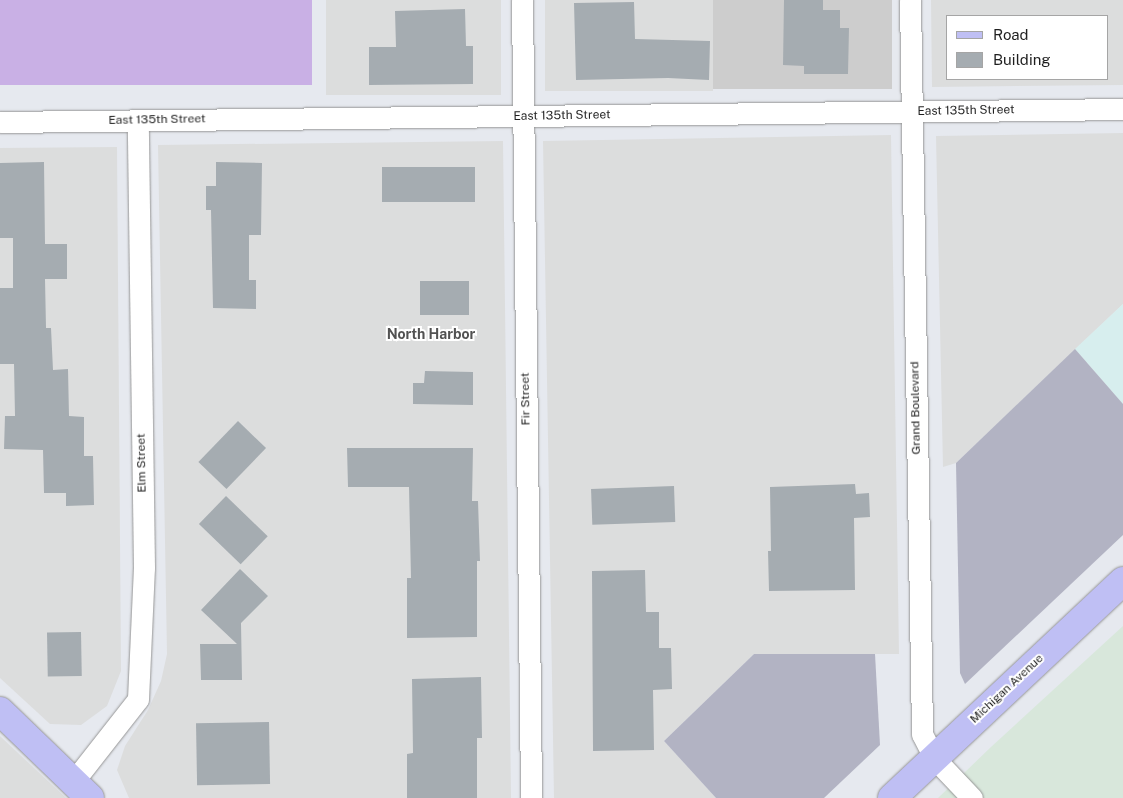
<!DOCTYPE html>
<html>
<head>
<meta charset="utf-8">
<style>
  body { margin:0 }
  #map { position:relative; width:1123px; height:798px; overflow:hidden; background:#e6e9ef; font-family:"Public Sans",sans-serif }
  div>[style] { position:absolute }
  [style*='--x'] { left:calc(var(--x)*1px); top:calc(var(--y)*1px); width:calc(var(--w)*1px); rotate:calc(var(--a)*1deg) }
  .residential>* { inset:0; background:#dcdddd; transform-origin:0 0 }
  .commercial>* { inset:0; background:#d7eeee }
  .industrial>* { inset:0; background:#d8e7db }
  .religious>* { inset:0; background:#cdcdcd; transform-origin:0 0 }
  .construction>* { inset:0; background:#b2b3c3 }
  .grass>* { inset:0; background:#c9b0e5; transform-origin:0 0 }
  .building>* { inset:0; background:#a5acb1; transform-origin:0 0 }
  .roads { filter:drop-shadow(0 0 1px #969696) drop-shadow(0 0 1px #969696) }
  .street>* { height:21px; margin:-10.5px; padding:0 10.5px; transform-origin:10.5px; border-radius:10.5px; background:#fff }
  .secondary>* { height:28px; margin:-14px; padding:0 14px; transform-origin:14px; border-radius:14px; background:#bfbff4 }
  span { translate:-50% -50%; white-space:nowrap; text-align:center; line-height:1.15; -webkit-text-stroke:4px #fff; paint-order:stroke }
  .street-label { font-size:12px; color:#1f1f1f }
  .neighbourhood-label { font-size:14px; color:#525252; font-weight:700 }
  .legend { position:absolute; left:946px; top:15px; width:162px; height:65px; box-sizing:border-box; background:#fff; border:1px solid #a5a5a5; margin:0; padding:6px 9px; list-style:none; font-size:15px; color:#1f1f1f }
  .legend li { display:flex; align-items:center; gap:10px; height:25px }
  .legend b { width:25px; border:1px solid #a5a5a5 }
</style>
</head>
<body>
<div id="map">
  <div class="residential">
    <div style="left:326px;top:0;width:175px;height:95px"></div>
    <div style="left:545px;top:0;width:168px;height:91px"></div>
    <div style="clip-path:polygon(evenodd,931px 0,1123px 0,1123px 85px,932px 87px,931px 0,947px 16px,1107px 16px,1107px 79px,947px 79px,947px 16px)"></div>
    <div style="clip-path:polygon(1123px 133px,1123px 304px,956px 463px,943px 467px,936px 136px)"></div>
    <div style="clip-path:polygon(891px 135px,899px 654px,754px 654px,664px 741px,716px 798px,554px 798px,543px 141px)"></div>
    <div style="clip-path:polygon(503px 141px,511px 798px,129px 798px,117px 770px,125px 746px,148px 710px,161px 681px,167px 654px,158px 145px)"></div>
    <div style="clip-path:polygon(117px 147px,121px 671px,107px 706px,81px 725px,50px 724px,0 678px,0 148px)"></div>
    <div style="clip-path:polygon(0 736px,66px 798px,0 798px)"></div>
  </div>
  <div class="commercial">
    <div style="clip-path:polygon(1123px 304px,1123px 404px,1075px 349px)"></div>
  </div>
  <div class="industrial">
    <div style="clip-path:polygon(1123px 626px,1123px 798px,938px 798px,991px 747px)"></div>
  </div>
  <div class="religious">
    <div style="left:713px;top:0;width:179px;height:89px"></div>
  </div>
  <div class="construction">
    <div style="clip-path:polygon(1075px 349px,1123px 404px,1123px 535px,965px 684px,960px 673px,956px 463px)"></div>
    <div style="clip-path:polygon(754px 654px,875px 654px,880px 745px,824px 798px,716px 798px,664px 741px)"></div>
  </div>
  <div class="grass">
    <div style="left:0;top:0;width:312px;height:85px"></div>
  </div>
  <div class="building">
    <div style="clip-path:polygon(784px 0,823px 0,823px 10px,840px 10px,840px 28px,849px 28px,848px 74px,804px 74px,804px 66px,783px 65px)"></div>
    <div style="clip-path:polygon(634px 2px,635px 39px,710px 41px,709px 80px,668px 78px,576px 80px,574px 3px)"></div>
    <div style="clip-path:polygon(465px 9px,466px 46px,473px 46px,473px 84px,369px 85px,369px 47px,396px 47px,395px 11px)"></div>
    <div style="clip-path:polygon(44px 162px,45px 244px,67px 244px,67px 279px,45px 279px,46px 328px,51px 328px,53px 370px,68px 369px,69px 416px,84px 417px,84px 456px,93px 456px,94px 505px,66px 506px,66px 493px,44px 493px,43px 450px,4px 449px,5px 416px,15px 416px,14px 364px,0 364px,0 288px,13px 288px,13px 238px,0 238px,0 163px)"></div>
    <div style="clip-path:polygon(216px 162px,262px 163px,261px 235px,249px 235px,249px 280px,256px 280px,256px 309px,213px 308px,211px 210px,206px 210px,206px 186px,216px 186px)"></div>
    <div style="left:475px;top:167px;width:35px;height:93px;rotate:90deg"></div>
    <div style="left:469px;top:281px;width:34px;height:49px;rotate:90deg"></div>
    <div style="clip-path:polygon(425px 371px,473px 372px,473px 405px,413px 404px,413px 383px,424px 383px)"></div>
    <div style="left:238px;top:421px;width:39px;height:57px;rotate:44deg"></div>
    <div style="clip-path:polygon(347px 448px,473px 448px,472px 501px,478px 501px,480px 561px,477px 561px,477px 637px,407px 638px,407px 578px,411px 578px,409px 487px,348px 487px)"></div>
    <div style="clip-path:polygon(855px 484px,856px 494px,869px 493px,870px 517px,854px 518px,855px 590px,769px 591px,768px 551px,771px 551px,770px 487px)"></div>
    <div style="left:674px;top:486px;width:36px;height:83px;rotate:88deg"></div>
    <div style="left:226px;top:496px;width:58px;height:39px;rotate:44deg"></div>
    <div style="clip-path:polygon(240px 569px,268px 596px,241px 623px,242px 680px,201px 680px,200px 644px,237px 644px,201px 610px)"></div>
    <div style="clip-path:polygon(645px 570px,646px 612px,659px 612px,659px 648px,671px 648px,672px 689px,653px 690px,654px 750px,593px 751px,592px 571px)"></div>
    <div style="left:81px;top:632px;width:44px;height:34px;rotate:89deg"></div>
    <div style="clip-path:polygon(481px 677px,482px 738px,477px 738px,477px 798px,407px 798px,407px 754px,413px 753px,412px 679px)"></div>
    <div style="left:269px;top:722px;width:62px;height:73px;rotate:89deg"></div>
  </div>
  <div class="roads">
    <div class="street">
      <div style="--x:522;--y:0;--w:798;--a:89.35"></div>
      <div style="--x:910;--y:0;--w:734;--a:89.06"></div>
      <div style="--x:922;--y:734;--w:27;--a:63"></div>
      <div style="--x:934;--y:758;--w:55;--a:46.5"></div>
      <div style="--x:0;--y:122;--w:1123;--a:-0.66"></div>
      <div style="--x:73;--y:782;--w:105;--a:-51.9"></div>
      <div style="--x:138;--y:699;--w:131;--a:-87.4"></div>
      <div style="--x:144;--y:568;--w:447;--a:-90.8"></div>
    </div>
    <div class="secondary">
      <div style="--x:0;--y:711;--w:125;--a:44"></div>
      <div style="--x:892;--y:798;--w:317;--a:-43.2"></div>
    </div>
  </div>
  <div class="street-label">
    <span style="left:966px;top:111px;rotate:-1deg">East 135th Street</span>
    <span style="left:562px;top:116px;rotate:-1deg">East 135th Street</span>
    <span style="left:157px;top:120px;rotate:-1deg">East 135th Street</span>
    <span style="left:526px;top:399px;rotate:-91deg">Fir Street</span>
    <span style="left:916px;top:408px;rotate:-91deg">Grand Boulevard</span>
    <span style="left:142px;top:463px;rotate:-91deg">Elm Street</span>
    <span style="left:1007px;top:689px;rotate:-43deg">Michigan Avenue</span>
  </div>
  <div class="neighbourhood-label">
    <span style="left:431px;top:334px">North Harbor</span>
  </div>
  <ul class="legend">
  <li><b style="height:6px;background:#bfbff4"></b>Road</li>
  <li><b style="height:14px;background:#a5acb1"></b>Building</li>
  </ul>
</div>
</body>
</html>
